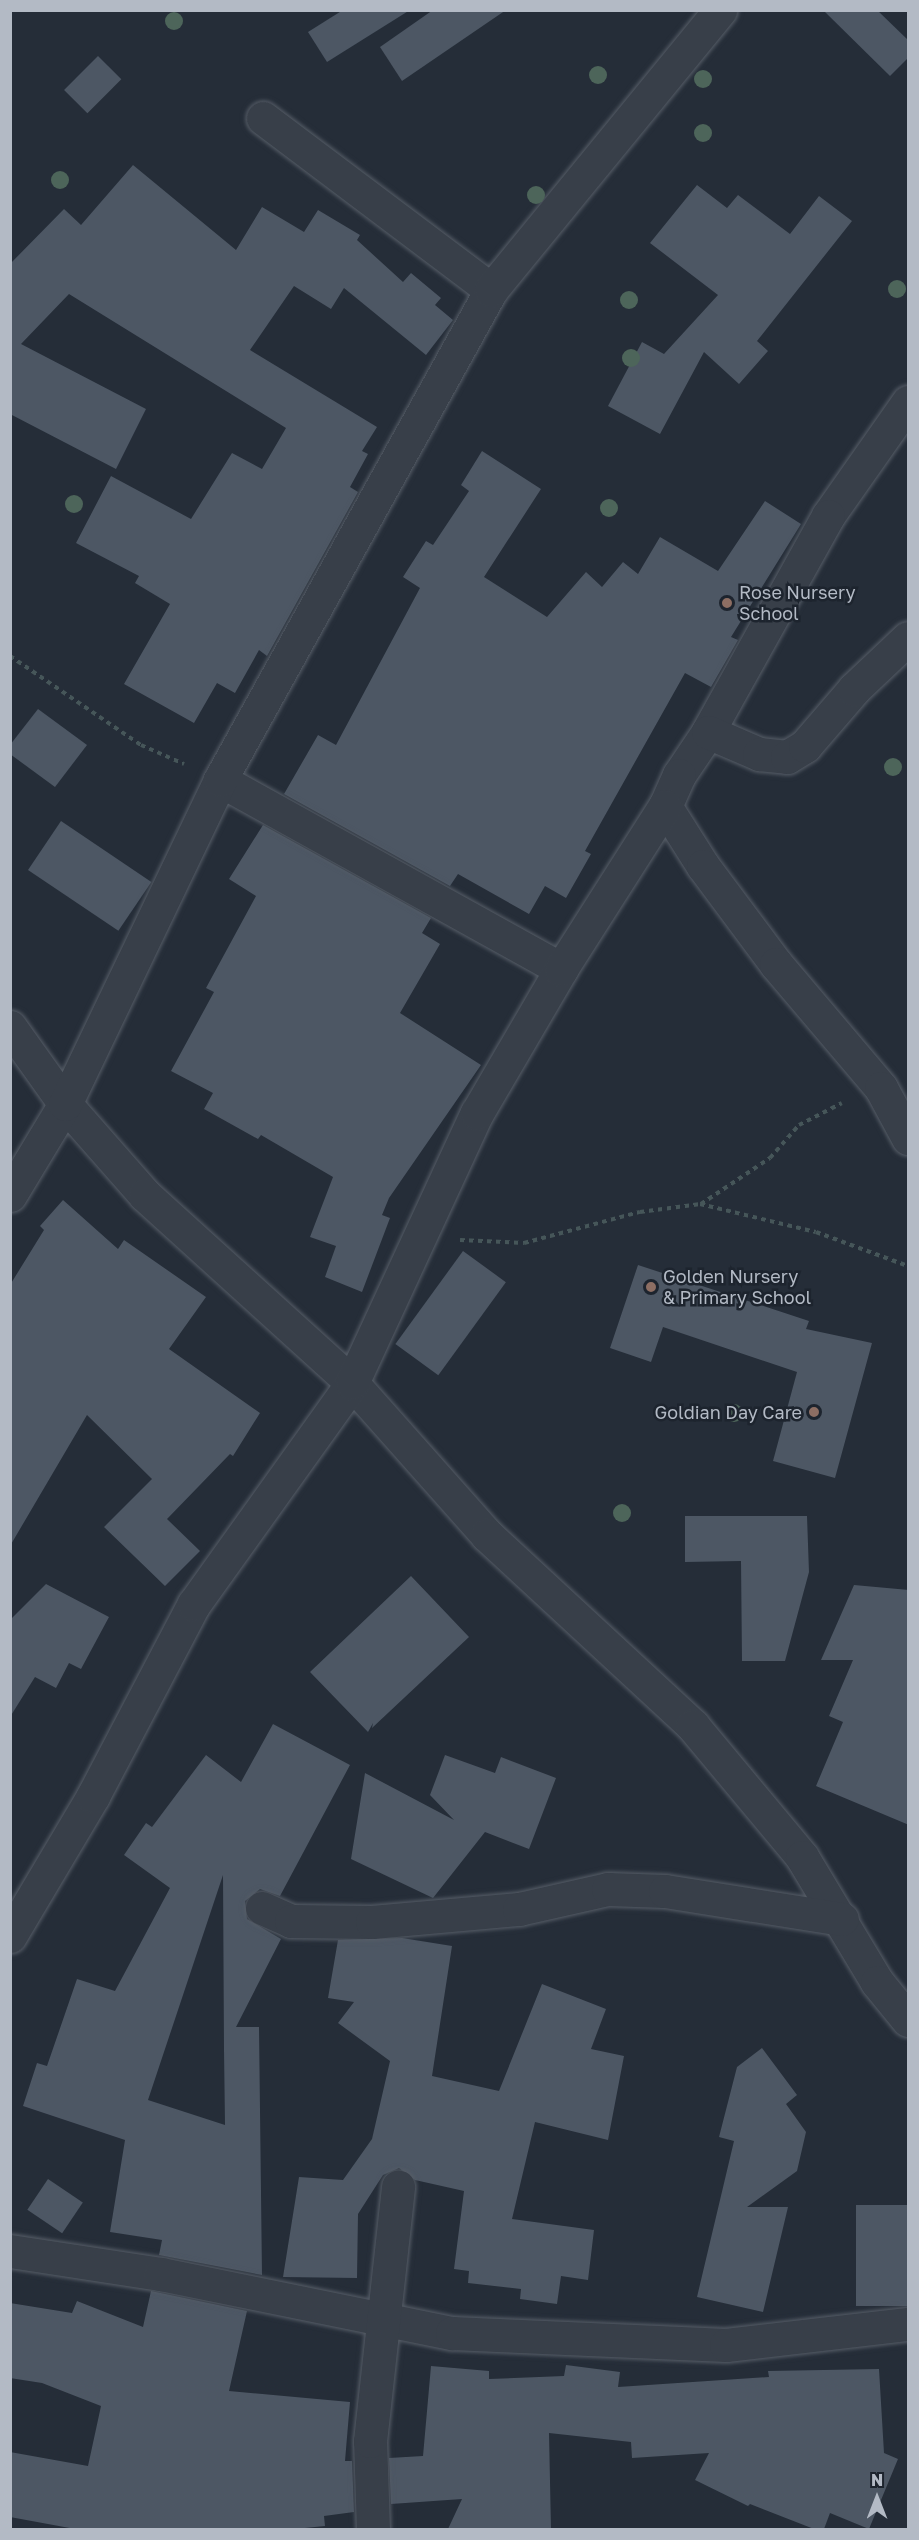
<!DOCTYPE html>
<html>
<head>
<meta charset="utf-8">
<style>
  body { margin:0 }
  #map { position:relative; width:919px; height:2540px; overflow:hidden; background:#252d38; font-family:"Golos Text",sans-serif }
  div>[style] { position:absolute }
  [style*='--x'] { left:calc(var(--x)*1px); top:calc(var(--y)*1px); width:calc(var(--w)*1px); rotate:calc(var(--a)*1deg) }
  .building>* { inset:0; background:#4d5764; transform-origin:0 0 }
  .path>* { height:4px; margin-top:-2px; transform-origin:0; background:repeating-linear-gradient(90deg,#465659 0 4.5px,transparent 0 9px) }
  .roads { filter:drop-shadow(0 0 2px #565d67) drop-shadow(0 0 2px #565d67) }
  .street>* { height:33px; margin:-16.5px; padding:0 16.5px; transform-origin:16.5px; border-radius:16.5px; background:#383f49 }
  .trees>* { width:18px; height:18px; margin:-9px; border-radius:50%; background:#4d655a }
  .dots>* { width:16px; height:16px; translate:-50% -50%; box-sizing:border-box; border:3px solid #1d242e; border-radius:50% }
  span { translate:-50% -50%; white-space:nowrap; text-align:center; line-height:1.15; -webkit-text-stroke:5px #1d242e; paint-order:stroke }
  .poi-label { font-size:18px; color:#b3bac5 }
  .left { translate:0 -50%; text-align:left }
  .right { translate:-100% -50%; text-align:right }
  .frame { position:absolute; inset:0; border:12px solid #b3bac5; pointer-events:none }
  .north { position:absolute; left:847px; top:2468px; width:60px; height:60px; -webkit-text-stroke:4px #1d242e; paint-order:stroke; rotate:0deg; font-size:16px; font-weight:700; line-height:24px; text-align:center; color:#b3bac5 }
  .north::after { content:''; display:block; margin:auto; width:21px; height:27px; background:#b3bac5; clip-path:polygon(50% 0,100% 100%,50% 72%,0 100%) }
</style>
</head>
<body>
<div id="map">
  <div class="building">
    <div style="clip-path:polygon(343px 10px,410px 10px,327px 62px,308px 32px)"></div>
    <div style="clip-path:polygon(433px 10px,506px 10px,402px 81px,380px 47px)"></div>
    <div style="clip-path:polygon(823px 10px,877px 10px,909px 41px,909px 57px,890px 76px)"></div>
    <div style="left:98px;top:56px;width:33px;height:48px;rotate:45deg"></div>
    <div style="clip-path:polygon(133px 165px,236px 250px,262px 207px,304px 232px,318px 210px,360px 235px,357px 240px,403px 282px,411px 273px,441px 298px,435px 305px,453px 320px,426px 355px,344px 288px,331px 309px,294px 286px,250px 350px,377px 427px,362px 451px,368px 454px,350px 487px,358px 492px,267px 656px,259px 650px,235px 693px,217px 683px,194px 723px,124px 684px,170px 604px,135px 583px,139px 576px,76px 543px,111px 476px,191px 519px,232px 453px,262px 469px,286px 428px,69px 294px,21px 344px,146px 409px,116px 469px,10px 414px,10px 264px,64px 209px,81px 225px)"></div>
    <div style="clip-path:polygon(697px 185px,727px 208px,738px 195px,790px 234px,819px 196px,852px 221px,757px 341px,768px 351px,739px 384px,704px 352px,660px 434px,608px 406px,642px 342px,664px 354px,718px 295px,650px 243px)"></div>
    <div style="clip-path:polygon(482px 451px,541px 489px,484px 577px,547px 617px,586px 572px,602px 587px,623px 562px,638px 574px,660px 537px,718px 571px,765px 501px,801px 524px,731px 637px,738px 640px,711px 687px,685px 673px,585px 851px,591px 854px,566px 898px,545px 886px,529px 914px,458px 874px,450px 886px,284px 794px,318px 735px,336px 745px,420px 588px,403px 577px,426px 541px,433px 545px,469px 491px,461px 485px)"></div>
    <div style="clip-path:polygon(38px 709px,87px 745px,55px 787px,10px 754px,10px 745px)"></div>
    <div style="left:61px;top:821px;width:109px;height:59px;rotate:34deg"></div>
    <div style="clip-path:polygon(263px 825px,431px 918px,422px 933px,440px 944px,400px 1013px,481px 1065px,389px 1198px,382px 1215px,390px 1218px,362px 1292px,325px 1277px,336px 1246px,310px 1237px,333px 1177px,261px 1135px,258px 1139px,204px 1109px,213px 1093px,171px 1071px,214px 992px,206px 988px,256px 896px,229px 879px)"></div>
    <div style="clip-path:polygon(63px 1200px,118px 1249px,124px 1240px,206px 1297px,169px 1349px,260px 1413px,233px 1456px,230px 1454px,167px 1519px,200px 1551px,165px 1586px,104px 1527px,152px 1479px,87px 1415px,10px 1546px,10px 1285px,44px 1230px,40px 1226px)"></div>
    <div style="left:463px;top:1251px;width:53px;height:115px;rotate:36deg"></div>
    <div style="clip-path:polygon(638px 1265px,809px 1321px,806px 1329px,872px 1343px,835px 1478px,773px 1461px,797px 1372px,663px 1327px,651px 1362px,610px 1348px)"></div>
    <div style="clip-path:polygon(685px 1516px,807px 1516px,809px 1572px,785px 1661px,742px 1661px,741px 1561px,685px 1562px)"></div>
    <div style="clip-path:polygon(411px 1576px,469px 1637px,372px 1728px,373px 1723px,368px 1732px,310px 1672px)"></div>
    <div style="clip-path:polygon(46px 1584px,109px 1617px,81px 1669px,69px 1663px,56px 1688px,35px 1677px,10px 1717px,10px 1620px)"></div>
    <div style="clip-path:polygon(854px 1585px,909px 1590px,909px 1825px,816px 1786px,843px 1722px,829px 1716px,853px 1660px,821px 1660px)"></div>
    <div style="clip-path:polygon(evenodd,273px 1724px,350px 1765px,280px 1896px,260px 1889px,245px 1901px,247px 1919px,281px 1939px,236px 2027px,259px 2027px,262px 2275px,159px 2255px,162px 2240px,110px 2232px,125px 2140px,23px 2106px,37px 2063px,47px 2066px,77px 1979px,115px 1991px,170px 1888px,124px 1855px,146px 1823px,152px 1827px,206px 1755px,241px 1782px,273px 1724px,223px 1875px,224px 2050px,225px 2125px,148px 2100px,223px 1875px)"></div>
    <div style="clip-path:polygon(445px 1755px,495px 1773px,501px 1757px,556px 1778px,529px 1849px,485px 1832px,433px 1898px,351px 1859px,365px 1773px,454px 1820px,430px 1795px)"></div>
    <div style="clip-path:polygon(402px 1938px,452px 1946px,432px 2076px,499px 2091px,542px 1984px,606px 2009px,591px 2049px,624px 2056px,608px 2140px,535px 2122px,512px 2219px,594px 2230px,588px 2280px,561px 2276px,557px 2304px,520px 2299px,521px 2289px,468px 2283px,469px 2271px,454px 2269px,464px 2191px,415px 2180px,399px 2168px,383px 2175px,358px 2214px,357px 2278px,283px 2277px,299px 2177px,343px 2180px,372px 2139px,390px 2061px,338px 2023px,354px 2002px,328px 1998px,338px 1940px)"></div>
    <div style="clip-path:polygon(762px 2048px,797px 2095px,786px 2104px,806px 2132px,797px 2171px,747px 2207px,788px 2207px,763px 2312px,697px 2297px,734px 2141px,719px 2137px,737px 2067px)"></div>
    <div style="left:48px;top:2179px;width:42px;height:37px;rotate:34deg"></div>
    <div style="left:909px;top:2205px;width:101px;height:53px;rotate:90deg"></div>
    <div style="clip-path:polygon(151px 2291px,247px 2311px,229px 2391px,350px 2402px,345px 2461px,352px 2461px,354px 2512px,324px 2516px,325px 2526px,295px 2529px,75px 2529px,10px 2517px,10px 2452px,88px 2466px,101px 2406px,42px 2383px,10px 2378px,10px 2303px,72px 2313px,77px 2301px,143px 2327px)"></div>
    <div style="clip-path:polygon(566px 2365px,620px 2372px,618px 2387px,769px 2377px,768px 2371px,879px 2369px,884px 2453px,898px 2459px,869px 2529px,830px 2513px,824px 2529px,814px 2529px,750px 2504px,748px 2506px,695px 2480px,709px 2453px,632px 2458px,631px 2442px,549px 2433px,551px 2529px,448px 2529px,462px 2499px,391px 2504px,389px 2458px,423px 2456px,431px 2366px,489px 2371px,489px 2379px,564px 2376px)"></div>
  </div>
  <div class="path">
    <div style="--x:10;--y:502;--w:43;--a:90"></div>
    <div style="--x:10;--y:656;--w:158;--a:34.2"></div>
    <div style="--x:141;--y:745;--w:47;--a:23.8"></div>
    <div style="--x:701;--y:1204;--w:83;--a:-33.7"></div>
    <div style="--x:770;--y:1158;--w:44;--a:-48.7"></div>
    <div style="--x:799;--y:1125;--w:48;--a:-27.1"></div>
    <div style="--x:460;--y:1240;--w:64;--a:2.7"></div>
    <div style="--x:524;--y:1243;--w:120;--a:-15"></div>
    <div style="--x:640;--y:1212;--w:61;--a:-7.6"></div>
    <div style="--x:700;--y:1204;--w:119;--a:13.6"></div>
    <div style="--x:816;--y:1232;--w:98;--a:20.3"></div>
  </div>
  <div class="roads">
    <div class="street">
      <div style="--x:263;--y:118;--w:286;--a:37"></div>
      <div style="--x:908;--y:402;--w:139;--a:125.1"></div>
      <div style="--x:828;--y:516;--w:247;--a:119.1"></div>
      <div style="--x:708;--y:732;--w:52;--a:124"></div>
      <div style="--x:679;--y:775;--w:34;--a:114"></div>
      <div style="--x:665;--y:806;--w:71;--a:57.7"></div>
      <div style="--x:703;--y:866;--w:122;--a:53.3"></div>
      <div style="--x:776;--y:964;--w:162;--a:49.7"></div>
      <div style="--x:881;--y:1088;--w:57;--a:61.6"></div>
      <div style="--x:708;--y:732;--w:56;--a:23.3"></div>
      <div style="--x:759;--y:754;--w:28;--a:6"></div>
      <div style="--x:787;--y:757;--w:21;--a:-31"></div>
      <div style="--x:805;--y:746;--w:75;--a:-49.3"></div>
      <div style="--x:854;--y:689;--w:74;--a:-43.4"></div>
      <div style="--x:220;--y:780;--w:390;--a:29"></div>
      <div style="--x:10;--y:1027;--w:95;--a:54.5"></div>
      <div style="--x:65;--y:1104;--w:121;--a:48.7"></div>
      <div style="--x:145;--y:1195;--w:280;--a:42.2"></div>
      <div style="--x:352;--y:1383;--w:203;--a:48.4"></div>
      <div style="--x:487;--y:1535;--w:281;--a:42.8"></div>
      <div style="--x:693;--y:1726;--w:170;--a:50.2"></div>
      <div style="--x:802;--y:1857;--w:146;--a:59"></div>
      <div style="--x:877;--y:1982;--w:49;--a:50.8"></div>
      <div style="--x:10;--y:1195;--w:106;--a:-58.9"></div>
      <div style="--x:65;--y:1104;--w:359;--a:-64.4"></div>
      <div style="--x:220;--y:780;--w:560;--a:-61.05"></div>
      <div style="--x:491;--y:290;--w:362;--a:-50.7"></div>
      <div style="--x:262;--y:1908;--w:32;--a:24"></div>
      <div style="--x:291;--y:1921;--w:81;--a:0.7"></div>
      <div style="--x:372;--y:1922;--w:148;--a:-5.1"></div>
      <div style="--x:519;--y:1909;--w:91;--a:-12.7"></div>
      <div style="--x:608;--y:1889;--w:57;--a:2"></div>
      <div style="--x:665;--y:1891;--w:179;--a:9"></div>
      <div style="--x:10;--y:1936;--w:163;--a:-59.3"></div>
      <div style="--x:93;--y:1796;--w:217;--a:-62.3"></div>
      <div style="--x:194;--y:1604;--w:272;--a:-54.4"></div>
      <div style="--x:352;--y:1383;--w:298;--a:-65.2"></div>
      <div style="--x:477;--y:1113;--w:167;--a:-59.7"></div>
      <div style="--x:561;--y:969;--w:193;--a:-57.5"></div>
      <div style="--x:10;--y:2251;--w:153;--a:8.7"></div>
      <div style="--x:161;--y:2274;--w:297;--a:11.5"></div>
      <div style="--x:452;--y:2333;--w:274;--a:2.5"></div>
      <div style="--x:726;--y:2345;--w:183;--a:-6.6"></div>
      <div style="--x:373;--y:2530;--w:89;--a:-91.9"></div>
      <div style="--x:370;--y:2441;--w:256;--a:-83.7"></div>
    </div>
  </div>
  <div class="trees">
    <div style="left:174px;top:21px"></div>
    <div style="left:598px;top:75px"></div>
    <div style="left:703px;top:79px"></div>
    <div style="left:703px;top:133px"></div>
    <div style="left:60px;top:180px"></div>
    <div style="left:536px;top:195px"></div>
    <div style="left:897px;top:289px"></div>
    <div style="left:629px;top:300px"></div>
    <div style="left:631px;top:358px"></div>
    <div style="left:74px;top:504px"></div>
    <div style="left:609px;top:508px"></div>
    <div style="left:893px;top:767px"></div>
    <div style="left:734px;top:1413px"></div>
    <div style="left:622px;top:1513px"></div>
  </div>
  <div class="dots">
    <div style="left:727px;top:603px;background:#8d6e63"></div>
    <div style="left:651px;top:1287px;background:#8d6e63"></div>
    <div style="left:814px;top:1412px;background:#8d6e63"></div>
  </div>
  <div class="poi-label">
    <span class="left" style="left:739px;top:603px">Rose Nursery<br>School</span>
    <span class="left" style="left:663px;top:1287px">Golden Nursery<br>&amp; Primary School</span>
    <span class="right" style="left:802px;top:1412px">Goldian Day Care</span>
  </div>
  <div class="frame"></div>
  <div class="north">N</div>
</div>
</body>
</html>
